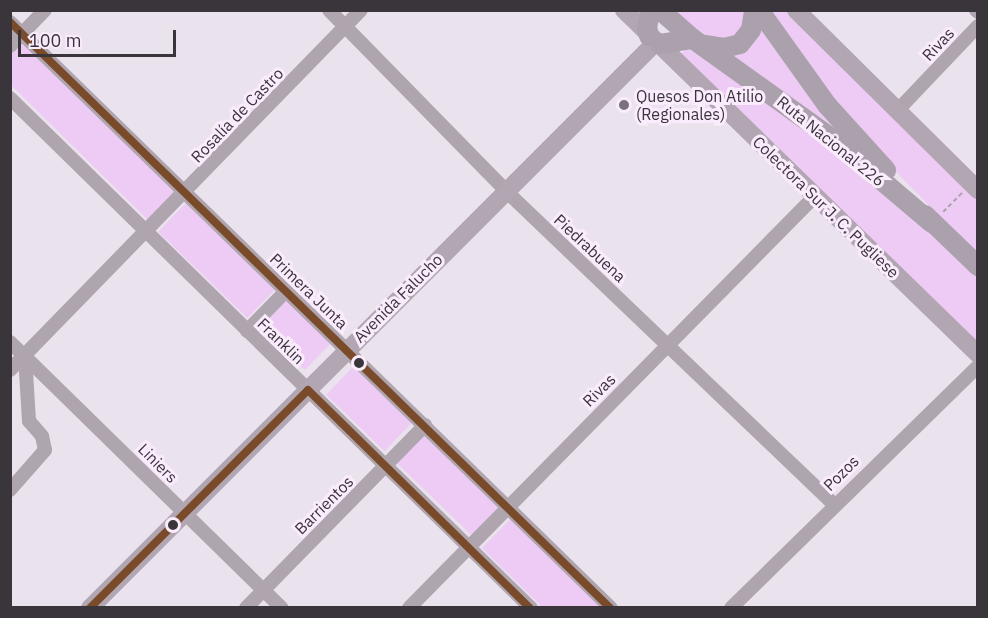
<!DOCTYPE html>
<html>
<head>
<meta charset="utf-8">
<style>
  body { margin:0 }
  #map { position:relative; width:988px; height:618px; overflow:hidden; background:#eae2ec; font-family:"IBM Plex Sans",sans-serif }
  div>[style] { position:absolute }
  [style*='--x'] { left:calc(var(--x)*1px); top:calc(var(--y)*1px); width:calc(var(--w)*1px); rotate:calc(var(--a)*1deg) }
  .green>* { inset:0; background:#eecbf4; transform-origin:0 0 }
  .path>* { height:2px; margin-top:-1px; transform-origin:0; background:repeating-linear-gradient(90deg,#a9a2ab 0 4.5px,transparent 0 7.5px) }
  .minor>* { height:14px; margin:-7px; padding:0 7px; transform-origin:7px; border-radius:7px; background:#aea5af }
  .major>* { height:18px; margin:-9px; padding:0 9px; transform-origin:9px; border-radius:9px; background:#b1a6b2 }
  .highway>* { height:20px; margin:-10px; padding:0 10px; transform-origin:10px; border-radius:10px; background:#aba1ad }
  .bus-1>* { height:8px; margin:-4px; padding:0 4px; transform-origin:4px; border-radius:4px; background:#7a4b2a }
  .dots>* { width:16px; height:16px; translate:-50% -50%; box-sizing:border-box; border:3px solid #fbecfd; border-radius:50% }
  span { translate:-50% -50%; white-space:nowrap; text-align:center; line-height:1.15; -webkit-text-stroke:6px #fbecfd; paint-order:stroke }
  .street-label { font-size:16px; color:#3a353b }
  .poi-label { font-size:16px; color:#3a353b }
  .left { translate:0 -50%; text-align:left }
  .frame { position:absolute; inset:0; border:12px solid #3a353b; pointer-events:none }
  .scale { position:absolute; left:18px; top:30px; width:158px; height:27px; box-sizing:border-box; border:3px solid #3a353b; border-top:0; padding-left:8px; font-size:18px; line-height:21px; white-space:nowrap; color:#3a353b; -webkit-text-stroke:4px #fbecfd; paint-order:stroke }
</style>
</head>
<body>
<div id="map">
  <div class="green">
    <div style="clip-path:polygon(671px 11px,746px 11px,746px 23px,731px 40px,704px 38px)"></div>
    <div style="clip-path:polygon(767px 11px,791px 11px,977px 197px,977px 255px,845px 119px)"></div>
    <div style="clip-path:polygon(761px 20px,882px 174px,726px 56px)"></div>
    <div style="clip-path:polygon(23px 43px,176px 192px,148px 220px,11px 85px,10px 56px)"></div>
    <div style="clip-path:polygon(686px 49px,704px 56px,819px 133px,977px 276px,977px 347px,680px 55px)"></div>
    <div style="left:186px;top:203px;width:124px;height:40px;rotate:44deg"></div>
    <div style="left:286px;top:299px;width:63px;height:38px;rotate:44deg"></div>
    <div style="left:354px;top:366px;width:81px;height:40px;rotate:44deg"></div>
    <div style="left:423px;top:434px;width:105px;height:39px;rotate:44deg"></div>
    <div style="clip-path:polygon(512px 518px,603px 607px,542px 607px,482px 548px)"></div>
  </div>
  <div class="path">
    <div style="--x:943;--y:212;--w:27;--a:-45"></div>
  </div>
  <div class="minor">
    <div style="--x:329;--y:10;--w:252;--a:45.6"></div>
    <div style="--x:505;--y:190;--w:455;--a:43.7"></div>
    <div style="--x:976;--y:10;--w:3;--a:45"></div>
    <div style="--x:10;--y:22;--w:839;--a:44.28"></div>
    <div style="--x:10;--y:46;--w:50;--a:-45.8"></div>
    <div style="--x:10;--y:98;--w:729;--a:44.39"></div>
    <div style="--x:897;--y:111;--w:117;--a:-46.4"></div>
    <div style="--x:247;--y:331;--w:56;--a:-45.7"></div>
    <div style="--x:10;--y:342;--w:380;--a:44.4"></div>
    <div style="--x:10;--y:370;--w:503;--a:-45.73"></div>
    <div style="--x:10;--y:490;--w:53;--a:-48.8"></div>
    <div style="--x:45;--y:450;--w:14;--a:-102"></div>
    <div style="--x:42;--y:436;--w:20;--a:-131"></div>
    <div style="--x:29;--y:421;--w:65;--a:-93.5"></div>
    <div style="--x:246;--y:608;--w:256;--a:-45.6"></div>
    <div style="--x:409;--y:608;--w:577;--a:-45.42"></div>
    <div style="--x:731;--y:608;--w:346;--a:-44.4"></div>
  </div>
  <div class="major">
    <div style="--x:624;--y:10;--w:494;--a:44.2"></div>
    <div style="--x:796;--y:10;--w:256;--a:44.7"></div>
    <div style="--x:90;--y:608;--w:802;--a:-45"></div>
  </div>
  <div class="highway">
    <div style="--x:660;--y:10;--w:44;--a:41.3"></div>
    <div style="--x:693;--y:39;--w:173;--a:35.6"></div>
    <div style="--x:834;--y:140;--w:128;--a:40.3"></div>
    <div style="--x:759;--y:10;--w:117;--a:54.4"></div>
    <div style="--x:827;--y:105;--w:88;--a:47.8"></div>
    <div style="--x:649;--y:36;--w:9;--a:-103"></div>
    <div style="--x:647;--y:27;--w:17;--a:-77"></div>
    <div style="--x:660;--y:44;--w:33;--a:-9"></div>
    <div style="--x:705;--y:45;--w:19;--a:9"></div>
    <div style="--x:724;--y:48;--w:16;--a:-14"></div>
    <div style="--x:740;--y:44;--w:18;--a:-52"></div>
    <div style="--x:751;--y:30;--w:20;--a:-81"></div>
    <div style="--x:925;--y:215;--w:74;--a:43.9"></div>
  </div>
  <div class="bus-1">
    <div style="--x:10;--y:22;--w:839;--a:44.32"></div>
    <div style="--x:90;--y:608;--w:308;--a:-45"></div>
    <div style="--x:308;--y:390;--w:311;--a:44.5"></div>
  </div>
  <div class="dots">
    <div style="left:624px;top:105px;background:#787279"></div>
    <div style="left:359px;top:363px;background:#3a353b"></div>
    <div style="left:173px;top:525px;background:#3a353b"></div>
  </div>
  <div class="street-label">
    <span style="left:938px;top:44px;rotate:-47deg">Rivas</span>
    <span style="left:237px;top:115px;rotate:-46deg">Rosalía de Castro</span>
    <span style="left:831px;top:141px;rotate:39deg">Ruta Nacional 226</span>
    <span style="left:826px;top:207px;rotate:44deg">Colectora Sur J. C. Pugliese</span>
    <span style="left:590px;top:248px;rotate:43deg">Piedrabuena</span>
    <span style="left:309px;top:291px;rotate:44deg">Primera Junta</span>
    <span style="left:398px;top:298px;rotate:-45deg">Avenida Falucho</span>
    <span style="left:281px;top:341px;rotate:44deg">Franklin</span>
    <span style="left:599px;top:390px;rotate:-45deg">Rivas</span>
    <span style="left:158px;top:463px;rotate:45deg">Liniers</span>
    <span style="left:841px;top:473px;rotate:-45deg">Pozos</span>
    <span style="left:324px;top:505px;rotate:-45deg">Barrientos</span>
  </div>
  <div class="poi-label">
    <span class="left" style="left:636px;top:105px">Quesos Don Atilio<br>(Regionales)</span>
  </div>
  <div class="frame"></div>
  <div class="scale">100 m</div>
</div>
</body>
</html>
